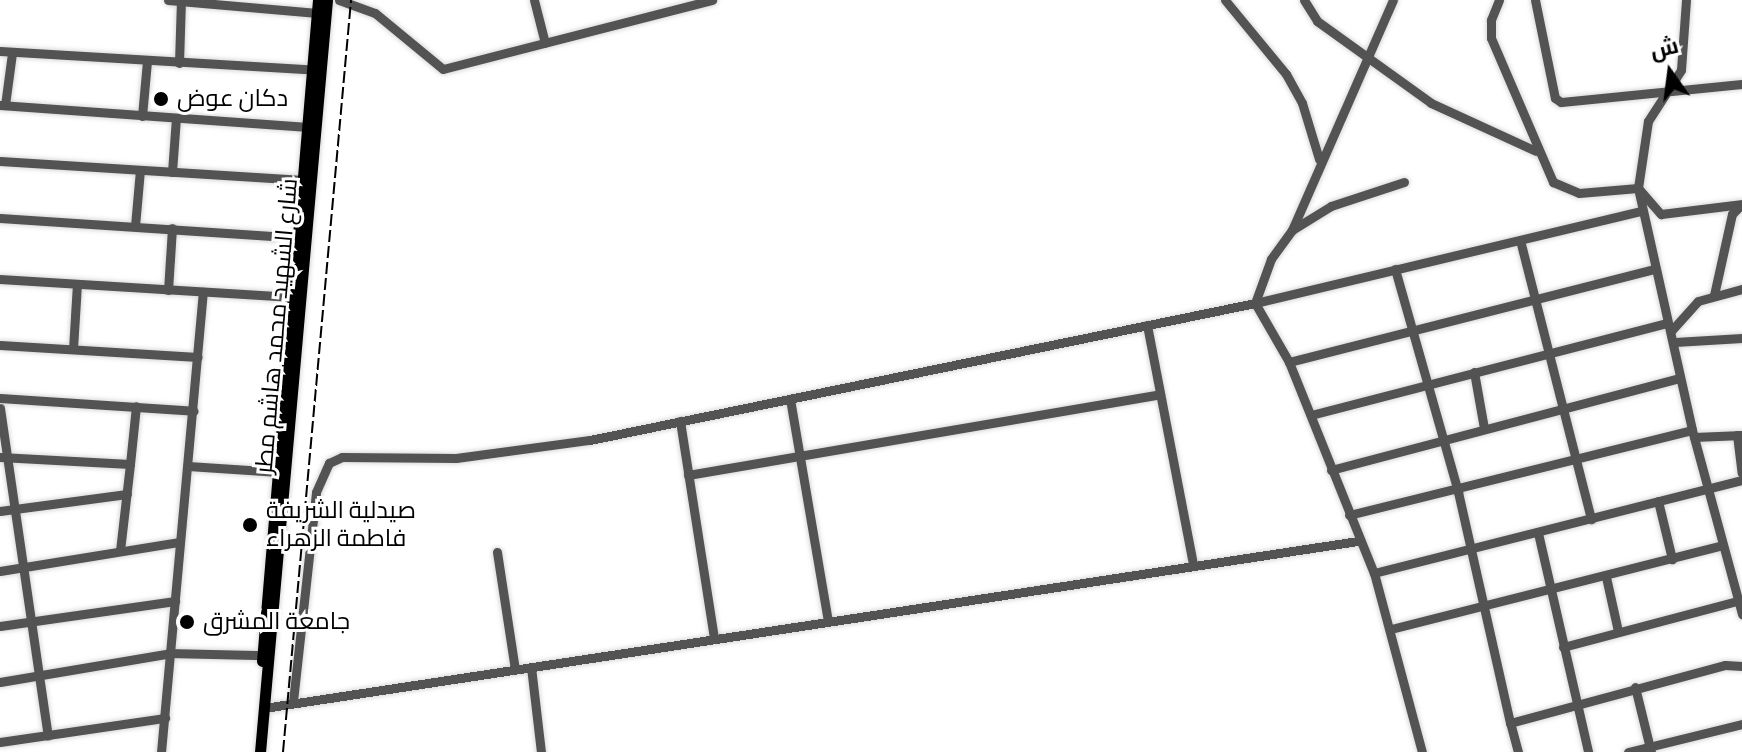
<!DOCTYPE html>
<html>
<head>
<meta charset="utf-8">
<style>
  body { margin:0 }
  #map { position:relative; width:1742px; height:752px; overflow:hidden; background:#fff; font-family:"Source Sans 3",Cairo,sans-serif }
  div>[style] { position:absolute }
  [style*='--x'] { left:calc(var(--x)*1px); top:calc(var(--y)*1px); width:calc(var(--w)*1px); rotate:calc(var(--a)*1deg) }
  .roads { filter:drop-shadow(0 0 2px #dbdbdb) drop-shadow(0 0 2px #dbdbdb) }
  .minor>* { height:9px; margin:-4.5px; padding:0 4.5px; transform-origin:4.5px; border-radius:4.5px; background:#535353 }
  .major>* { height:11px; margin:-5.5px; padding:0 5.5px; transform-origin:5.5px; border-radius:5.5px; background:#000 }
  .rail>* { height:2px; margin-top:-1px; transform-origin:0; background:repeating-linear-gradient(90deg,#000 0 12px,transparent 0 16px) }
  .dots>* { width:22px; height:22px; translate:-50% -50%; box-sizing:border-box; border:4px solid #fff; border-radius:50% }
  span { translate:-50% -50%; white-space:nowrap; text-align:center; line-height:1.15; -webkit-text-stroke:6px #fff; paint-order:stroke }
  .poi-label { font-size:24px; color:#000 }
  .left { translate:0 -50%; text-align:left }
  .street-label { font-size:24px; color:#000 }
  .north { position:absolute; left:1630px; top:32px; width:80px; height:80px; -webkit-text-stroke:6px #fff; paint-order:stroke; rotate:346deg; font-size:22px; font-weight:700; line-height:32px; text-align:center; color:#000 }
  .north::after { content:''; display:block; margin:auto; width:28px; height:36px; background:#000; clip-path:polygon(50% 0,100% 100%,50% 72%,0 100%) }
</style>
</head>
<body>
<div id="map">
  <div class="roads">
    <div class="minor">
      <div style="--x:168;--y:0;--w:150;--a:5"></div>
      <div style="--x:339;--y:0;--w:38;--a:20"></div>
      <div style="--x:375;--y:13;--w:88;--a:39.5"></div>
      <div style="--x:443;--y:69;--w:278;--a:-14.4"></div>
      <div style="--x:534;--y:0;--w:44;--a:75.7"></div>
      <div style="--x:1225;--y:0;--w:96;--a:50.5"></div>
      <div style="--x:1286;--y:74;--w:33;--a:61"></div>
      <div style="--x:1302;--y:103;--w:59;--a:73.1"></div>
      <div style="--x:1304;--y:0;--w:25;--a:58"></div>
      <div style="--x:1317;--y:21;--w:140;--a:35.7"></div>
      <div style="--x:1431;--y:103;--w:115;--a:24.6"></div>
      <div style="--x:1499;--y:0;--w:22;--a:112"></div>
      <div style="--x:1491;--y:20;--w:18;--a:90"></div>
      <div style="--x:1491;--y:38;--w:157;--a:66.7"></div>
      <div style="--x:1553;--y:182;--w:28;--a:23"></div>
      <div style="--x:1579;--y:193;--w:59;--a:-4.8"></div>
      <div style="--x:1638;--y:188;--w:35;--a:49"></div>
      <div style="--x:1661;--y:214;--w:82;--a:-7"></div>
      <div style="--x:1535;--y:0;--w:100;--a:78.5"></div>
      <div style="--x:1555;--y:98;--w:7;--a:34"></div>
      <div style="--x:1561;--y:102;--w:182;--a:-5.7"></div>
      <div style="--x:1686;--y:0;--w:70;--a:94.1"></div>
      <div style="--x:1681;--y:70;--w:61;--a:122.9"></div>
      <div style="--x:1648;--y:121;--w:68;--a:98.5"></div>
      <div style="--x:1638;--y:188;--w:248;--a:77.4"></div>
      <div style="--x:1692;--y:430;--w:191;--a:74.8"></div>
      <div style="--x:0;--y:51;--w:317;--a:3.4"></div>
      <div style="--x:179;--y:63;--w:62;--a:-88.2"></div>
      <div style="--x:0;--y:105;--w:309;--a:4.1"></div>
      <div style="--x:5;--y:105;--w:52;--a:-82.3"></div>
      <div style="--x:142;--y:116;--w:55;--a:-84.8"></div>
      <div style="--x:0;--y:161;--w:304;--a:3.6"></div>
      <div style="--x:172;--y:172;--w:54;--a:-85.8"></div>
      <div style="--x:1404;--y:182;--w:77;--a:161.8"></div>
      <div style="--x:1331;--y:206;--w:46;--a:148.4"></div>
      <div style="--x:1292;--y:230;--w:36;--a:126"></div>
      <div style="--x:1271;--y:259;--w:47;--a:110"></div>
      <div style="--x:1255;--y:303;--w:68;--a:60"></div>
      <div style="--x:1289;--y:362;--w:227;--a:68.1"></div>
      <div style="--x:1374;--y:573;--w:185;--a:75"></div>
      <div style="--x:0;--y:218;--w:299;--a:3.8"></div>
      <div style="--x:135;--y:226;--w:56;--a:-84.9"></div>
      <div style="--x:1292;--y:230;--w:251;--a:-66.3"></div>
      <div style="--x:1521;--y:244;--w:284;--a:75.7"></div>
      <div style="--x:1395;--y:269;--w:232;--a:74.2"></div>
      <div style="--x:1458;--y:492;--w:237;--a:77.3"></div>
      <div style="--x:0;--y:279;--w:293;--a:3.5"></div>
      <div style="--x:168;--y:290;--w:62;--a:-86.3"></div>
      <div style="--x:1714;--y:295;--w:83;--a:-77.5"></div>
      <div style="--x:1732;--y:214;--w:13;--a:-45"></div>
      <div style="--x:1147;--y:325;--w:243;--a:79.1"></div>
      <div style="--x:1671;--y:331;--w:40;--a:-48"></div>
      <div style="--x:1698;--y:301;--w:46;--a:-15.3"></div>
      <div style="--x:1675;--y:342;--w:67;--a:-3.4"></div>
      <div style="--x:0;--y:345;--w:198;--a:3.5"></div>
      <div style="--x:73;--y:349;--w:65;--a:-86.5"></div>
      <div style="--x:1289;--y:362;--w:376;--a:-14.3"></div>
      <div style="--x:1474;--y:372;--w:57;--a:79.9"></div>
      <div style="--x:0;--y:398;--w:194;--a:3.8"></div>
      <div style="--x:790;--y:399;--w:225;--a:80.3"></div>
      <div style="--x:0;--y:408;--w:331;--a:81.7"></div>
      <div style="--x:1311;--y:415;--w:367;--a:-14.5"></div>
      <div style="--x:680;--y:421;--w:220;--a:81.1"></div>
      <div style="--x:1737;--y:435;--w:38;--a:83"></div>
      <div style="--x:1694;--y:437;--w:48;--a:-2.4"></div>
      <div style="--x:0;--y:457;--w:130;--a:3.1"></div>
      <div style="--x:130;--y:464;--w:87;--a:96.6"></div>
      <div style="--x:130;--y:464;--w:58;--a:-84.1"></div>
      <div style="--x:188;--y:466;--w:91;--a:3.8"></div>
      <div style="--x:1331;--y:470;--w:361;--a:-14.8"></div>
      <div style="--x:688;--y:475;--w:479;--a:-9.7"></div>
      <div style="--x:1658;--y:501;--w:60;--a:76.4"></div>
      <div style="--x:0;--y:511;--w:128;--a:-7.6"></div>
      <div style="--x:1349;--y:515;--w:353;--a:-13.9"></div>
      <div style="--x:1538;--y:533;--w:225;--a:77.1"></div>
      <div style="--x:497;--y:552;--w:118;--a:81.3"></div>
      <div style="--x:0;--y:571;--w:182;--a:-9.2"></div>
      <div style="--x:1374;--y:573;--w:380;--a:-14.2"></div>
      <div style="--x:1606;--y:577;--w:55;--a:77.5"></div>
      <div style="--x:0;--y:626;--w:177;--a:-8.1"></div>
      <div style="--x:1391;--y:629;--w:341;--a:-14.2"></div>
      <div style="--x:1563;--y:647;--w:180;--a:-14.8"></div>
      <div style="--x:531;--y:667;--w:86;--a:83.3"></div>
      <div style="--x:0;--y:682;--w:174;--a:-9.6"></div>
      <div style="--x:172;--y:653;--w:90;--a:1.3"></div>
      <div style="--x:1635;--y:687;--w:67;--a:76.2"></div>
      <div style="--x:293;--y:701;--w:210;--a:-83.7"></div>
      <div style="--x:316;--y:492;--w:32;--a:-66"></div>
      <div style="--x:329;--y:463;--w:14;--a:-25"></div>
      <div style="--x:342;--y:457;--w:114;--a:0.5"></div>
      <div style="--x:456;--y:458;--w:135;--a:-7.7"></div>
      <div style="--x:590;--y:440;--w:679;--a:-11.64"></div>
      <div style="--x:1255;--y:303;--w:397;--a:-13.4"></div>
      <div style="--x:264;--y:708;--w:1107;--a:-8.68"></div>
      <div style="--x:0;--y:742;--w:167;--a:-8.3"></div>
      <div style="--x:161;--y:752;--w:462;--a:-84.8"></div>
      <div style="--x:1518;--y:752;--w:30;--a:-105"></div>
      <div style="--x:1510;--y:723;--w:223;--a:-15.1"></div>
      <div style="--x:1725;--y:665;--w:17;--a:3"></div>
      <div style="--x:1628;--y:752;--w:117;--a:-13.8"></div>
    </div>
    <div class="major">
      <div style="--x:262;--y:661;--w:663;--a:-85.16"></div>
      <div style="--x:260;--y:752;--w:755;--a:-84.91"></div>
    </div>
  </div>
  <div class="rail">
    <div style="--x:283;--y:752;--w:755;--a:-84.83"></div>
  </div>
  <div class="dots">
    <div style="left:161px;top:99px;background:#000"></div>
    <div style="left:250px;top:525px;background:#000"></div>
    <div style="left:187px;top:622px;background:#000"></div>
  </div>
  <div class="poi-label">
    <span class="left" style="left:177px;top:99px">دكان عوض</span>
    <span class="left" style="left:266px;top:525px">صيدلية الشريفة<br>فاطمة الزهراء</span>
    <span class="left" style="left:203px;top:622px">جامعة المشرق</span>
  </div>
  <div class="street-label">
    <span style="left:277px;top:326px;rotate:-85deg">شارع الشهيد محمد هاشم مطر</span>
  </div>
  <div class="north">ش</div>
</div>
</body>
</html>
